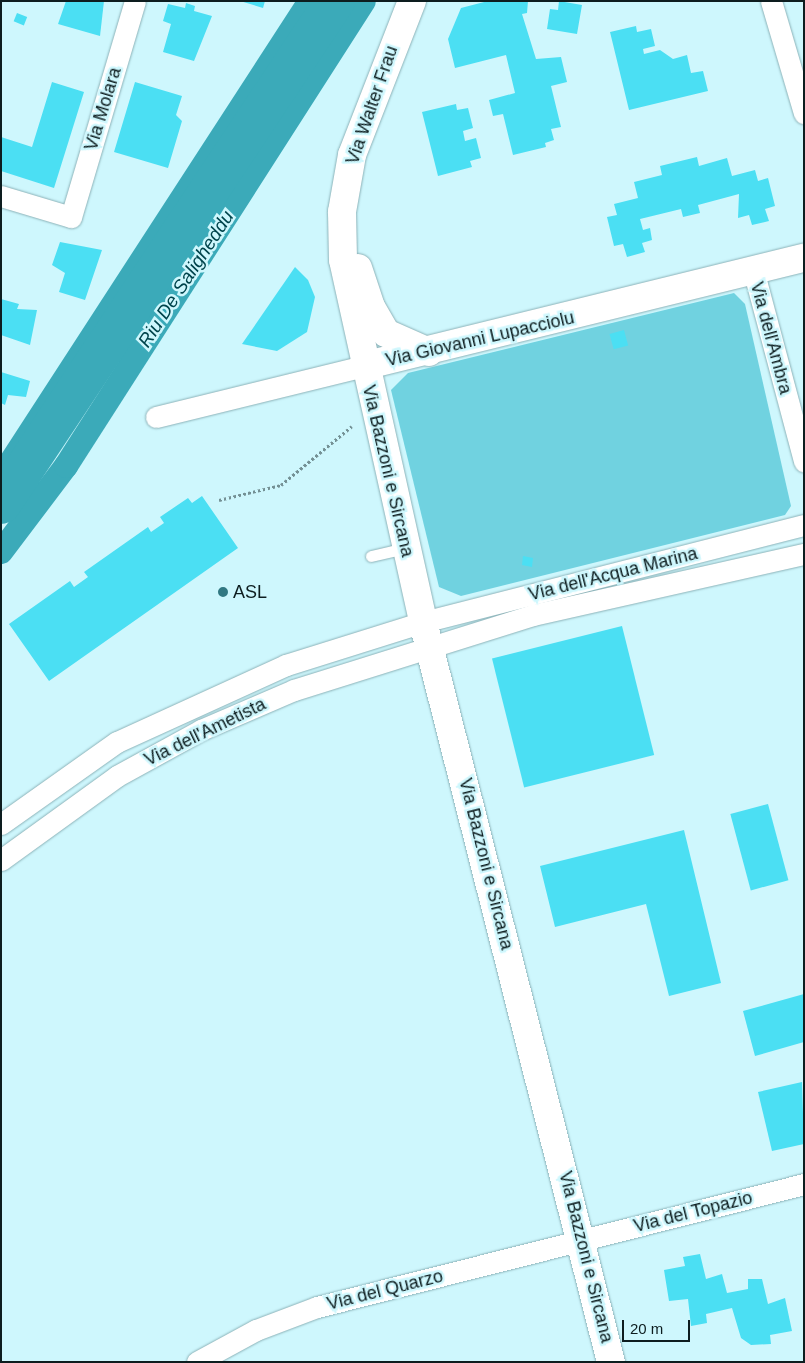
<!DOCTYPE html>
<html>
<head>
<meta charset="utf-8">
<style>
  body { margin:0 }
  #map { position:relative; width:805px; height:1363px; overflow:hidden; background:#cef7fd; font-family:Helvetica,sans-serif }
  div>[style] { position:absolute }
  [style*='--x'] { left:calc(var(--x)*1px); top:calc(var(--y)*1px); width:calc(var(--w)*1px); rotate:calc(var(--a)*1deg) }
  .green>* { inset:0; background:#70d2e0 }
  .canal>* { height:24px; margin:-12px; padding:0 12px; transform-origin:12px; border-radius:12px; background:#3baab9 }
  .river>* { height:40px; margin:-20px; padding:0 20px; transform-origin:20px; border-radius:20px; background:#3baab9 }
  .building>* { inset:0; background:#4bdff3; transform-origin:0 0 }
  .path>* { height:3px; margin-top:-1.5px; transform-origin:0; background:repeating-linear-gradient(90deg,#749195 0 2.5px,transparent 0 5px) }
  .roads { filter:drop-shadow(0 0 1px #8cb2b8) drop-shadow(0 0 1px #8cb2b8) }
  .lane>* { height:11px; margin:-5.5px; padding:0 5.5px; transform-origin:5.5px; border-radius:5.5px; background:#fff }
  .street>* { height:21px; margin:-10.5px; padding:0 10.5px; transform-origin:10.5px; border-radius:10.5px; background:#fff }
  .secondary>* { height:28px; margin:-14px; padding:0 14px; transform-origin:14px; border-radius:14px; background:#fff }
  .dots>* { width:14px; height:14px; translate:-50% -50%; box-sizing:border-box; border:2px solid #cef7fd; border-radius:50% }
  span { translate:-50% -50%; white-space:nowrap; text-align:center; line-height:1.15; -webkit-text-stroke:5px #cef7fd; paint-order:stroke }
  .street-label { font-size:18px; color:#0d1d1f }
  .poi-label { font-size:18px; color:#0d1d1f }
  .left { translate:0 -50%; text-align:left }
  .water-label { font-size:19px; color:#00444c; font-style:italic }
  .frame { position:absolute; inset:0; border:2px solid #0d1d1f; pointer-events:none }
  .scale { position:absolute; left:622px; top:1320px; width:68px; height:22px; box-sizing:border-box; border:2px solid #0d1d1f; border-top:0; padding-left:6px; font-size:15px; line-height:18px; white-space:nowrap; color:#0d1d1f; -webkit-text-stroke:4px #cef7fd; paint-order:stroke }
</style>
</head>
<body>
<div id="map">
  <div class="green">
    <div style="clip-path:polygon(734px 293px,745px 304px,791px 506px,785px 515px,461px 596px,439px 587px,391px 390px,408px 373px)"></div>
  </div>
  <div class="canal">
    <div style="--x:1;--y:477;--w:568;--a:-57.01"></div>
    <div style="--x:1;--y:552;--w:108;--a:-52.9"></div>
    <div style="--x:66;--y:466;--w:552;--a:-57.35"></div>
  </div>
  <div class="river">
    <div style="--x:1;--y:504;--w:604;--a:-56.42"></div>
  </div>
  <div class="building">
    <div style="clip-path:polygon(66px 1px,104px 1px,100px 36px,58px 24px)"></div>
    <div style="clip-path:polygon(240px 1px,265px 1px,263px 8px)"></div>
    <div style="clip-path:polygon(488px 1px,528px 1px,527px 13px,522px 14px,536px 59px,561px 57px,567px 82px,551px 86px,561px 127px,551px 129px,554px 140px,545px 143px,546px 147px,513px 155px,503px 114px,493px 116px,489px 100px,515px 93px,506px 55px,455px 68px,448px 39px,461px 8px)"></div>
    <div style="clip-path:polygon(559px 1px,582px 5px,577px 34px,547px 29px,550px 9px,558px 10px)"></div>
    <div style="clip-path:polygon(186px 3px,195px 6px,194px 11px,212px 16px,194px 61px,163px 52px,171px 24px,163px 21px,168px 4px,185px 8px)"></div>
    <div style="left:17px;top:13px;width:11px;height:9px;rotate:22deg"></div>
    <div style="clip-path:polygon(636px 26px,637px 32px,651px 29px,655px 46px,643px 49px,644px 54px,660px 50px,673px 59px,687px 55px,691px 73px,703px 71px,708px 91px,629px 110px,610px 32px)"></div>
    <div style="clip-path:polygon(52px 82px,84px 92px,54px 188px,1px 171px,1px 137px,32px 147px)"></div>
    <div style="clip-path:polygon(135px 82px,182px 96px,176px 115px,182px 121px,168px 168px,114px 152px)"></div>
    <div style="clip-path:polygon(456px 104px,457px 110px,468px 108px,473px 128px,463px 131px,465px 141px,476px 138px,481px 158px,470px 161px,472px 167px,438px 176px,422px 112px)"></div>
    <div style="clip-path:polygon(697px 157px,699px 166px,727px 158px,732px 176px,755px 170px,758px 181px,768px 178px,775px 206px,765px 209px,769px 221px,752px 225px,749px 215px,738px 218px,739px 194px,698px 205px,700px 213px,683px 217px,681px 209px,640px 219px,643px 230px,650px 228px,652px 240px,642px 243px,645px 252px,627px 257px,623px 244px,614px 246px,607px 217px,617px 215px,614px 204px,638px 198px,634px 182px,662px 175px,660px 166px)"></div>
    <div style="clip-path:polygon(60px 242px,102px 250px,85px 300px,59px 292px,65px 273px,52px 265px)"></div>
    <div style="clip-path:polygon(295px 267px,308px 280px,315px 297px,307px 332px,277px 351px,242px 344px)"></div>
    <div style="clip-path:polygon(1px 299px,19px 304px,17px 309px,37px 310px,30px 345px,1px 335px)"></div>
    <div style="left:624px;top:330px;width:16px;height:15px;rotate:75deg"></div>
    <div style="clip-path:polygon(1px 372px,30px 381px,26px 397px,8px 395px,5px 405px,1px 403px)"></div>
    <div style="clip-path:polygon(202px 496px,238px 548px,49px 681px,9px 624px,70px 581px,74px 587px,88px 577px,84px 572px,148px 527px,151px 532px,164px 523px,160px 517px,188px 498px,192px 503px)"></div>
    <div style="clip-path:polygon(523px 556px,533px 558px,532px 567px,522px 565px)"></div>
    <div style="left:622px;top:626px;width:133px;height:134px;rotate:76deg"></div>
    <div style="left:768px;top:804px;width:79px;height:39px;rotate:75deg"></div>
    <div style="clip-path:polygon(684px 830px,721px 983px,669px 996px,646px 904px,555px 927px,540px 866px)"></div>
    <div style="clip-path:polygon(804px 994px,804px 1042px,755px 1056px,743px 1011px)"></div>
    <div style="clip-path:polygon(802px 1082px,804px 1144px,772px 1151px,758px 1092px)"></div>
    <div style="clip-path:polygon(700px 1254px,706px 1279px,722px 1274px,727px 1293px,748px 1289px,748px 1279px,762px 1279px,768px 1304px,785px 1298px,792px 1331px,770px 1335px,771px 1344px,751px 1345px,741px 1338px,732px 1308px,706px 1314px,707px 1323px,691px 1326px,688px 1299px,669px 1301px,664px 1270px,685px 1266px,683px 1257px)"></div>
  </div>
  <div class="path">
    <div style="--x:219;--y:500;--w:64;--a:-13.6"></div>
    <div style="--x:281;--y:485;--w:92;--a:-39.7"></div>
  </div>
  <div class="roads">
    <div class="lane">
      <div style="--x:371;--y:556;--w:37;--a:-13"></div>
    </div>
    <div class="street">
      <div style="--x:771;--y:1;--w:117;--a:73.6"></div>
      <div style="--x:1;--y:196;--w:73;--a:16.7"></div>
      <div style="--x:71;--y:217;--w:225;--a:-73.5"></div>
      <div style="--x:754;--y:273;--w:195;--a:75.1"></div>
      <div style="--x:156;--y:417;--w:213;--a:-13.8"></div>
      <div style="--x:1;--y:824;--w:142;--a:-35.3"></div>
      <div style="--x:117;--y:742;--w:186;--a:-24.5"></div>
      <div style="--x:286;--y:665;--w:144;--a:-17.4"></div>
      <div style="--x:423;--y:622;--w:393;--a:-14.3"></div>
      <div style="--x:1;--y:860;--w:143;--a:-35.9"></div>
      <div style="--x:117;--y:776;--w:96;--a:-28.7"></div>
      <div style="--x:201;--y:730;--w:101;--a:-23.3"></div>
      <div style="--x:294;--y:690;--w:250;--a:-17.4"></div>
      <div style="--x:533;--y:615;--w:278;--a:-12.7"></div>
      <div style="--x:197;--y:1362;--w:67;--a:-28.5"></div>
      <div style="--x:256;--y:1330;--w:65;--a:-20.7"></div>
      <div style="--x:317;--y:1307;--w:502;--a:-14.17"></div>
    </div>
    <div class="secondary">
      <div style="--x:412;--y:1;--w:165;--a:111.3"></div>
      <div style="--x:352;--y:155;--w:58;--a:100"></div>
      <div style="--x:342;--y:212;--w:48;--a:88.8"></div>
      <div style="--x:343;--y:260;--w:371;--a:77.5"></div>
      <div style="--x:423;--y:622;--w:764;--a:75.75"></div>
      <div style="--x:358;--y:268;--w:41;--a:71.6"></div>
      <div style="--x:371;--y:307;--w:30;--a:60"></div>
      <div style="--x:386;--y:333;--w:47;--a:23.8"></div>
      <div style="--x:363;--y:366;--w:454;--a:-13.8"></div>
    </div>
  </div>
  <div class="dots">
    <div style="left:223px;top:592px;background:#317882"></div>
  </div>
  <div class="street-label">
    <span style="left:372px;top:105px;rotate:-71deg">Via Walter Frau</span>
    <span style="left:103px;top:109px;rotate:-73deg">Via Molara</span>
    <span style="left:771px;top:338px;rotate:75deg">Via dell'Ambra</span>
    <span style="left:480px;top:339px;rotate:-13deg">Via Giovanni Lupacciolu</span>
    <span style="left:388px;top:471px;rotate:77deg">Via Bazzoni e Sircana</span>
    <span style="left:613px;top:574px;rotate:-14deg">Via dell'Acqua Marina</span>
    <span style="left:205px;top:732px;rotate:-26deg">Via dell'Ametista</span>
    <span style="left:486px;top:864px;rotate:76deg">Via Bazzoni e Sircana</span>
    <span style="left:693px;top:1212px;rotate:-14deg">Via del Topazio</span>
    <span style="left:586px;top:1257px;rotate:76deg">Via Bazzoni e Sircana</span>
    <span style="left:385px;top:1290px;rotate:-14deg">Via del Quarzo</span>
  </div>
  <div class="poi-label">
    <span class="left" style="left:233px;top:592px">ASL</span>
  </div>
  <div class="water-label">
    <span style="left:186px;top:279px;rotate:-57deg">Riu De Saligheddu</span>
  </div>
  <div class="frame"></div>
  <div class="scale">20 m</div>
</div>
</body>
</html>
